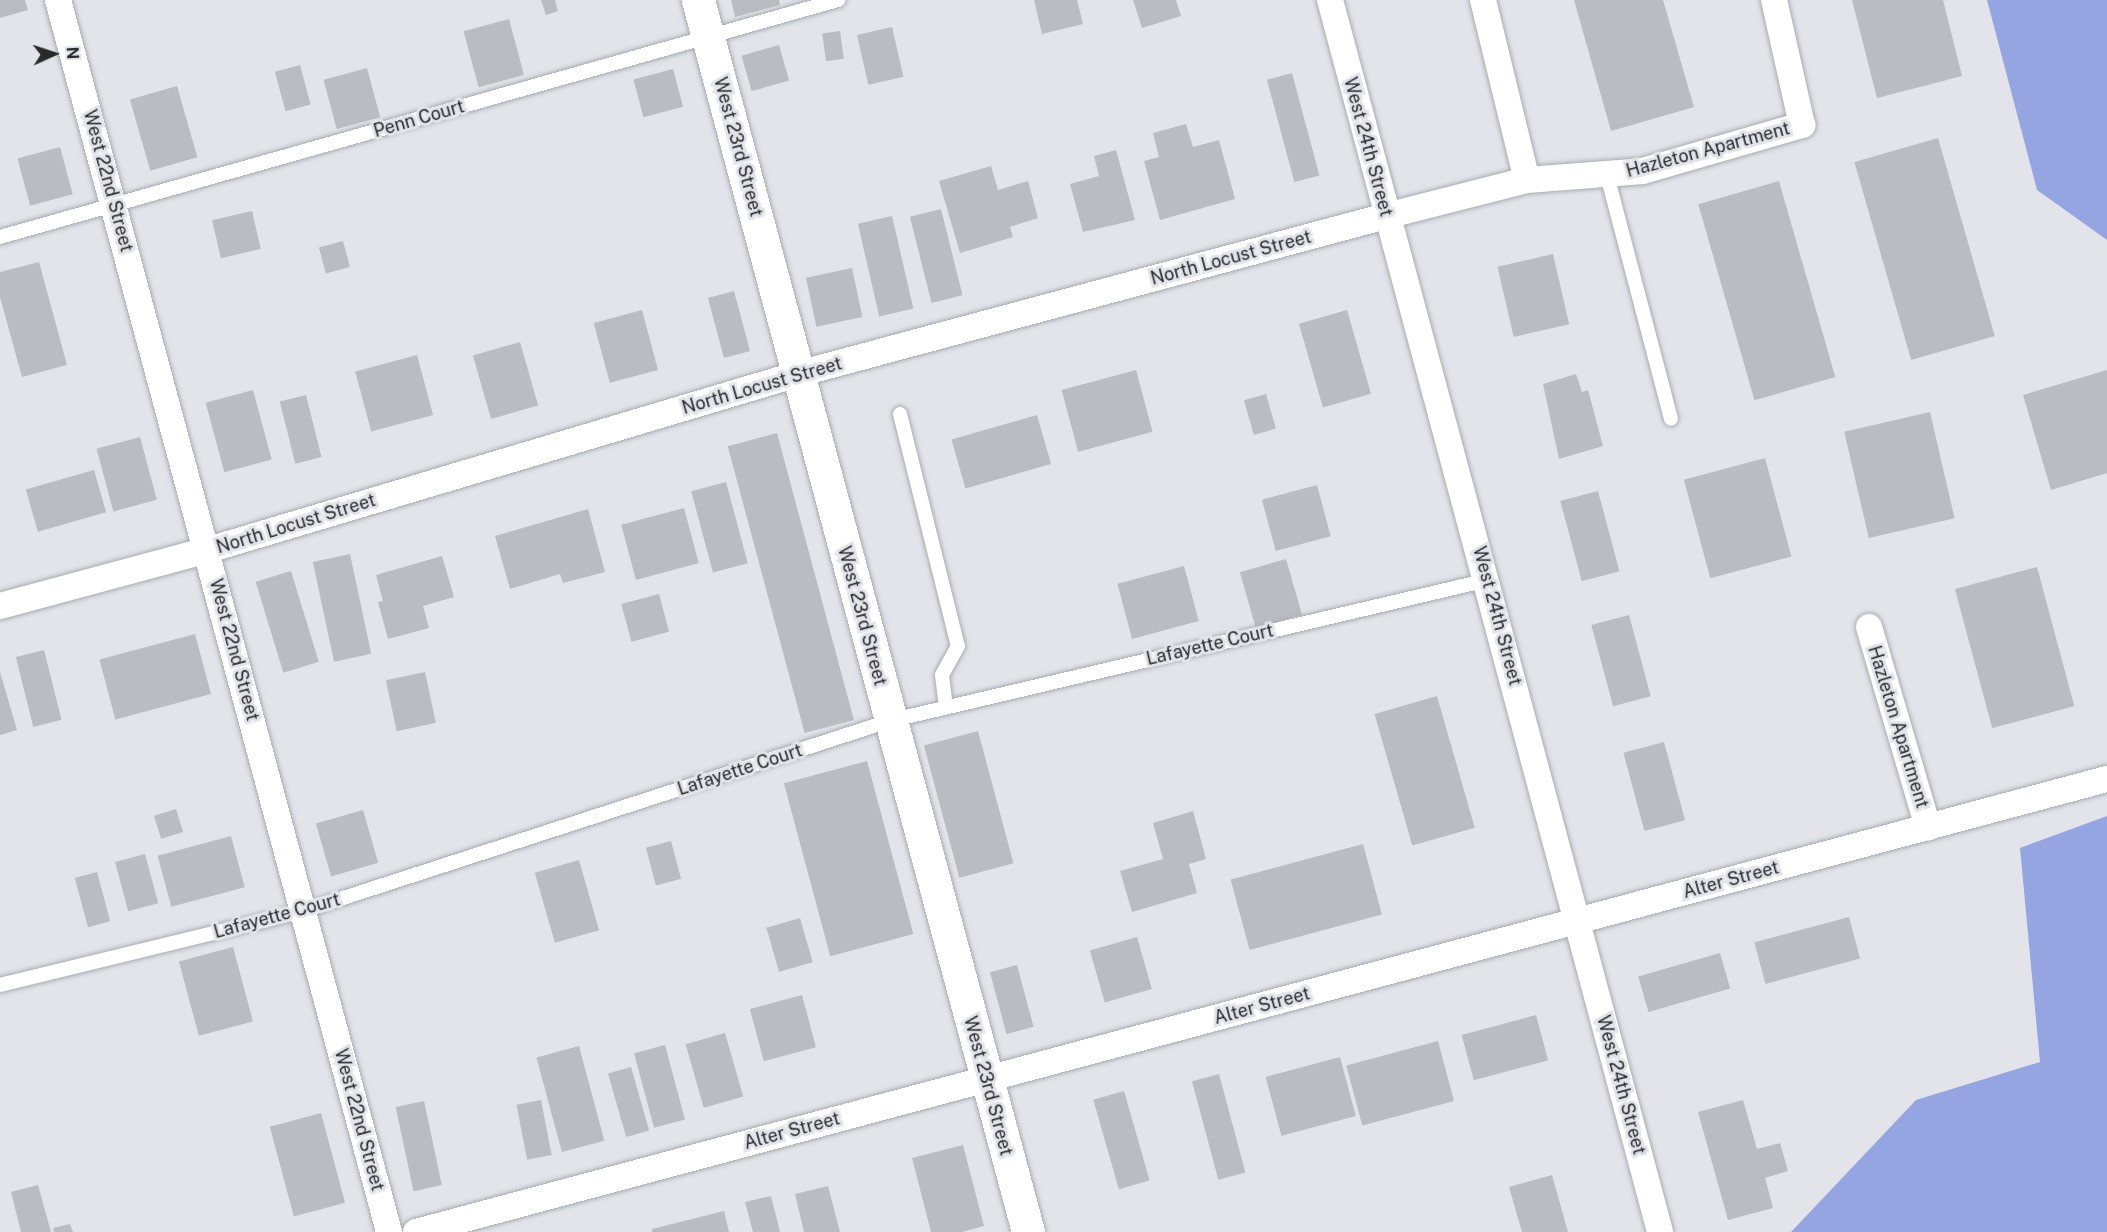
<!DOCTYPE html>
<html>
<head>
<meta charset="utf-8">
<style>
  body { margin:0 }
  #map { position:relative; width:2107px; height:1232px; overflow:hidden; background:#e2e4ea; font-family:"Public Sans",sans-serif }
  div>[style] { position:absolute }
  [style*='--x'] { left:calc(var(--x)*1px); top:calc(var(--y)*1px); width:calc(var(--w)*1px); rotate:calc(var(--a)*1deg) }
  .forest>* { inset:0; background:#94a5e1 }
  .building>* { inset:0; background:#babcc2; transform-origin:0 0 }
  .roads { filter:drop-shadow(0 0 2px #a9abb1) drop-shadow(0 0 2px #a9abb1) }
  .service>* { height:14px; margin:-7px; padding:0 7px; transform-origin:7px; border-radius:7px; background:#fff }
  .minor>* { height:26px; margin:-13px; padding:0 13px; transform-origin:13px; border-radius:13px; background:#fff }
  .tertiary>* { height:33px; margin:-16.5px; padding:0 16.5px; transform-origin:16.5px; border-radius:16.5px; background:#fff }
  span { translate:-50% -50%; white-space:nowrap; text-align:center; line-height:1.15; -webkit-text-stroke:6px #e2e4ea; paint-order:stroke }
  .street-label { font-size:18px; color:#29292c }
  .north { position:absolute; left:24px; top:24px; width:60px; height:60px; -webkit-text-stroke:4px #e2e4ea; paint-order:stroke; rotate:87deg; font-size:16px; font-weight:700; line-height:24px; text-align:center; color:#29292c }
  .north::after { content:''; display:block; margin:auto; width:21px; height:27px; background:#29292c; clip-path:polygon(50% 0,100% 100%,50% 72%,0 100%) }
</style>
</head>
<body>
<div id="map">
  <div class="forest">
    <div style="clip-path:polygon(1987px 0,2107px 0,2107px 240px,2037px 190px)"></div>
    <div style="clip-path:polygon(2107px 816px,2107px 1232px,1791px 1232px,1916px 1100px,2040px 1062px,2020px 848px)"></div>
  </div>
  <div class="building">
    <div style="clip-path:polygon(0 0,25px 0,28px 10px,0 18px)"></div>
    <div style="clip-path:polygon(541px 0,555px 0,558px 11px,546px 15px)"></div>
    <div style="clip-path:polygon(731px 0,779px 0,780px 5px,735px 17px)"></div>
    <div style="clip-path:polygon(1034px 0,1077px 0,1083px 24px,1042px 34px)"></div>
    <div style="clip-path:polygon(1133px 0,1176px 0,1181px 16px,1142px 28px)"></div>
    <div style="clip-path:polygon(1574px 0,1663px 0,1694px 107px,1611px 131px)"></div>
    <div style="clip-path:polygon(1852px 0,1943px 0,1962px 76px,1877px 98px)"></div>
    <div style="left:509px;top:19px;width:58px;height:47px;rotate:75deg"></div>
    <div style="left:892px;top:27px;width:51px;height:36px;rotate:77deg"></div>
    <div style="left:840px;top:31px;width:28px;height:18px;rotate:82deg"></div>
    <div style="left:779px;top:45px;width:37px;height:39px;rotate:74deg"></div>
    <div style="left:300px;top:65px;width:41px;height:26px;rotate:75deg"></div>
    <div style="left:367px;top:68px;width:51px;height:45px;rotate:75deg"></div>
    <div style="left:673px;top:69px;width:39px;height:41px;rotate:75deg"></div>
    <div style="left:1292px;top:73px;width:106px;height:26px;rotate:75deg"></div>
    <div style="left:177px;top:86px;width:74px;height:49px;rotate:74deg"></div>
    <div style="clip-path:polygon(1186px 124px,1193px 147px,1219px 140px,1235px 199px,1160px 220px,1144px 161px,1159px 157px,1153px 133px)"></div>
    <div style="left:1938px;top:138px;width:206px;height:87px;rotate:74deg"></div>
    <div style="left:60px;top:147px;width:49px;height:44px;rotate:75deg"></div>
    <div style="clip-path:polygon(1116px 150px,1135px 220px,1083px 232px,1070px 184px,1099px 176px,1094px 156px)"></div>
    <div style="clip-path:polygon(991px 166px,998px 190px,1028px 181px,1038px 218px,1010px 227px,1013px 237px,960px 253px,939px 181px)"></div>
    <div style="left:1779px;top:181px;width:204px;height:84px;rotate:74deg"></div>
    <div style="left:941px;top:209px;width:89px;height:32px;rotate:76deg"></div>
    <div style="left:252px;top:211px;width:39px;height:41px;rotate:77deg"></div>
    <div style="left:892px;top:216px;width:95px;height:35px;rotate:77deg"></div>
    <div style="left:343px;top:241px;width:27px;height:25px;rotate:75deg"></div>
    <div style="left:1553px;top:254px;width:72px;height:57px;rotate:77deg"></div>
    <div style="clip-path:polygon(39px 262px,67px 365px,22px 377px,0 297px,0 272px)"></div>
    <div style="left:852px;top:268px;width:50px;height:47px;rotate:78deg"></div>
    <div style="left:734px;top:291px;width:62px;height:27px;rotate:75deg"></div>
    <div style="left:642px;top:310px;width:62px;height:50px;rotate:75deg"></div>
    <div style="left:1347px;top:310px;width:87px;height:50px;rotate:74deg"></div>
    <div style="left:520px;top:342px;width:66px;height:49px;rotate:74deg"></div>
    <div style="left:417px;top:355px;width:62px;height:64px;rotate:75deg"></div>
    <div style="left:1136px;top:370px;width:64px;height:77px;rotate:75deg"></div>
    <div style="clip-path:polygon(2107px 370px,2107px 473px,2051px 490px,2023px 395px)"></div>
    <div style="clip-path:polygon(1576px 374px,1582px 392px,1588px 390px,1603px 446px,1559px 459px,1543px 384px)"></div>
    <div style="left:253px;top:390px;width:72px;height:49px;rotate:75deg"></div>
    <div style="left:1266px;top:394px;width:36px;height:23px;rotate:74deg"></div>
    <div style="left:306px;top:395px;width:64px;height:27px;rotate:76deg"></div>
    <div style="left:1930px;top:412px;width:109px;height:88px;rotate:77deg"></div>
    <div style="left:1037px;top:415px;width:51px;height:89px;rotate:74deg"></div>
    <div style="left:777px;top:433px;width:297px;height:51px;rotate:75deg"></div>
    <div style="left:140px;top:437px;width:65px;height:45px;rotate:75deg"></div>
    <div style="left:1765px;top:458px;width:102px;height:84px;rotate:75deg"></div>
    <div style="left:94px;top:470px;width:44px;height:71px;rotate:74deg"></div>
    <div style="left:726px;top:482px;width:84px;height:36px;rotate:75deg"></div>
    <div style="left:1317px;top:485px;width:53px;height:57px;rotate:75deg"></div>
    <div style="left:1598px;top:491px;width:83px;height:39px;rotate:75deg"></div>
    <div style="left:684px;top:508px;width:57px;height:65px;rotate:75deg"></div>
    <div style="clip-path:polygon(588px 509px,605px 572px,563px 583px,560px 574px,510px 589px,495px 536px)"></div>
    <div style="left:350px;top:554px;width:102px;height:38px;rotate:78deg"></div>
    <div style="clip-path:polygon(442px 556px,454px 597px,423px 606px,429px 628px,388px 639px,378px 602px,383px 601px,376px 575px)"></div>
    <div style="left:1286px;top:559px;width:58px;height:48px;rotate:74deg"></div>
    <div style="left:1184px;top:566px;width:57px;height:69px;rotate:75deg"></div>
    <div style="left:2037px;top:567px;width:144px;height:85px;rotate:75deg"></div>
    <div style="left:291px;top:571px;width:95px;height:37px;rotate:73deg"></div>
    <div style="left:659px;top:594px;width:39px;height:39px;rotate:75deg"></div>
    <div style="left:1629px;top:615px;width:84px;height:39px;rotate:75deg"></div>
    <div style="left:195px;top:634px;width:62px;height:99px;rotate:75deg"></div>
    <div style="left:44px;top:650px;width:72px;height:29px;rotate:76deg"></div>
    <div style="clip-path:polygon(0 672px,17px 730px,0 735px)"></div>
    <div style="left:425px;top:672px;width:52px;height:40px;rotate:78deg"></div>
    <div style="left:1437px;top:696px;width:137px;height:65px;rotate:74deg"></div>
    <div style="left:978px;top:731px;width:137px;height:56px;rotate:75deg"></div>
    <div style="left:1664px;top:742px;width:81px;height:42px;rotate:75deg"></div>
    <div style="left:867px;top:761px;width:179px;height:86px;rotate:75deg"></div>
    <div style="left:176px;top:809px;width:24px;height:23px;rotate:73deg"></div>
    <div style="left:363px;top:810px;width:55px;height:49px;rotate:74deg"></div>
    <div style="clip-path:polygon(1193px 811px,1206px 859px,1189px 864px,1197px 893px,1132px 912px,1120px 871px,1163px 859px,1153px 823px)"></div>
    <div style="left:231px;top:836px;width:53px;height:76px;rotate:75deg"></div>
    <div style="left:671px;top:841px;width:39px;height:26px;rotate:75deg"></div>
    <div style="left:1363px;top:844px;width:73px;height:137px;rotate:75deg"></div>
    <div style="left:145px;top:854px;width:51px;height:31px;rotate:75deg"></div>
    <div style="left:579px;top:860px;width:73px;height:46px;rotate:74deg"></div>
    <div style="left:97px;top:872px;width:51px;height:23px;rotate:75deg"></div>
    <div style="left:1849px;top:917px;width:43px;height:98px;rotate:75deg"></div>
    <div style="left:800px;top:918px;width:46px;height:35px;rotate:74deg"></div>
    <div style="left:1137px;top:937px;width:54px;height:49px;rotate:74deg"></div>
    <div style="left:233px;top:947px;width:77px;height:56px;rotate:75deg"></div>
    <div style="left:1720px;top:953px;width:37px;height:85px;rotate:74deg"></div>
    <div style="left:1017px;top:965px;width:64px;height:28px;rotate:75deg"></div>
    <div style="left:802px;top:995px;width:54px;height:54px;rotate:75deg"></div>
    <div style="left:1536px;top:1015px;width:47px;height:77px;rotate:75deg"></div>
    <div style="left:725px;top:1033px;width:66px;height:41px;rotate:74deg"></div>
    <div style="left:1438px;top:1041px;width:62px;height:95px;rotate:75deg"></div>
    <div style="left:665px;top:1045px;width:77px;height:32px;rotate:75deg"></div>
    <div style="left:579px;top:1046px;width:98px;height:44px;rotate:75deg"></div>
    <div style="left:1340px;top:1057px;width:61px;height:77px;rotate:75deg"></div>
    <div style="left:631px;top:1067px;width:66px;height:24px;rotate:74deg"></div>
    <div style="left:1219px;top:1074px;width:102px;height:28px;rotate:75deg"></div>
    <div style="left:1124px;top:1091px;width:93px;height:32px;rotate:74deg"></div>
    <div style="left:541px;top:1100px;width:56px;height:25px;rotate:79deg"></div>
    <div style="clip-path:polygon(1743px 1100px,1757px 1149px,1780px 1143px,1788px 1171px,1765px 1178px,1773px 1208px,1728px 1220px,1698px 1112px)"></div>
    <div style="left:424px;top:1101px;width:86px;height:29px;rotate:78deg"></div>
    <div style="left:321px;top:1113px;width:93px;height:53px;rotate:75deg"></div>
    <div style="clip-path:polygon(963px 1145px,984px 1226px,962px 1232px,931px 1232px,912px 1158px)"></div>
    <div style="clip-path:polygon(1552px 1175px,1568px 1232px,1522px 1232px,1509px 1187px)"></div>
    <div style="clip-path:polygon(38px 1185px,51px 1232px,21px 1232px,11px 1192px)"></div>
    <div style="clip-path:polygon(828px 1186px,840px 1232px,804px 1232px,795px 1194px)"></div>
    <div style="clip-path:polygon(771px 1196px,780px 1232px,753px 1232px,745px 1202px)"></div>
    <div style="clip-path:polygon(724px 1211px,729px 1232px,652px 1232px,652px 1229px)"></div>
    <div style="clip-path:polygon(70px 1224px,73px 1232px,54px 1232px,53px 1228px)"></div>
  </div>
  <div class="roads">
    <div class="service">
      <div style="--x:1607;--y:175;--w:252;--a:75.3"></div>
      <div style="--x:0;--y:237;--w:871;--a:-15.79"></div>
      <div style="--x:900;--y:414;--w:239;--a:76"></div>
      <div style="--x:958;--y:646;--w:33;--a:119"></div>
      <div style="--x:942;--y:675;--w:32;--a:83"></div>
      <div style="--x:0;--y:985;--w:312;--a:-13.7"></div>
      <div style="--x:303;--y:911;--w:616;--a:-17.96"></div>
      <div style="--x:889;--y:721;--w:615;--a:-13.25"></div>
    </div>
    <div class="minor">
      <div style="--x:58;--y:0;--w:1276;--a:74.96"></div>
      <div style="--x:1330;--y:0;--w:1275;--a:75"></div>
      <div style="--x:1483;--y:0;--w:185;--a:76.3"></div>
      <div style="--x:0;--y:606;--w:215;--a:-15.1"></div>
      <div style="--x:208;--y:550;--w:616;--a:-16.61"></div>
      <div style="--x:798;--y:374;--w:609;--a:-15.04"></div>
      <div style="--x:1386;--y:216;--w:146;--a:-14.3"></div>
      <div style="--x:1527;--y:180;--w:116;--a:-4.4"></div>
      <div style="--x:1643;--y:171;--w:166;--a:-16.1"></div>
      <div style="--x:1802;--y:125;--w:128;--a:-102.6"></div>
      <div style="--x:1869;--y:627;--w:209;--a:73.6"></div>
      <div style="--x:416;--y:1232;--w:1751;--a:-15"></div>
    </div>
    <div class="tertiary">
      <div style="--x:698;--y:0;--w:1275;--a:75"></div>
    </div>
  </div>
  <div class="street-label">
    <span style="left:419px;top:119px;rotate:-16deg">Penn Court</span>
    <span style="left:738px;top:147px;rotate:75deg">West 23rd Street</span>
    <span style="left:1368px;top:147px;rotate:75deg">West 24th Street</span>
    <span style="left:1708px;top:150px;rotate:-15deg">Hazleton Apartment</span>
    <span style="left:108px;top:181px;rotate:75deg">West 22nd Street</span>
    <span style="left:1231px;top:258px;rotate:-15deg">North Locust Street</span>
    <span style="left:762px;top:386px;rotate:-16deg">North Locust Street</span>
    <span style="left:296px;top:524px;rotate:-17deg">North Locust Street</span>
    <span style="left:862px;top:616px;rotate:75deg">West 23rd Street</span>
    <span style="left:1497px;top:616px;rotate:75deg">West 24th Street</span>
    <span style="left:1210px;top:645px;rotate:-13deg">Lafayette Court</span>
    <span style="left:234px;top:650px;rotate:75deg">West 22nd Street</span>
    <span style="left:1898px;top:727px;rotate:73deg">Hazleton Apartment</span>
    <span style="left:740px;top:770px;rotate:-18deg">Lafayette Court</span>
    <span style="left:1731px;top:880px;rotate:-15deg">Alter Street</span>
    <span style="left:277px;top:916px;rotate:-15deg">Lafayette Court</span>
    <span style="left:1262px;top:1006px;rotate:-15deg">Alter Street</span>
    <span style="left:1621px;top:1085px;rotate:75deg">West 24th Street</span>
    <span style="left:988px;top:1086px;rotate:75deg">West 23rd Street</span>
    <span style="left:359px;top:1120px;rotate:75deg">West 22nd Street</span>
    <span style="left:792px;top:1131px;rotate:-15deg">Alter Street</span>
  </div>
  <div class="north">N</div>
</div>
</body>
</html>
